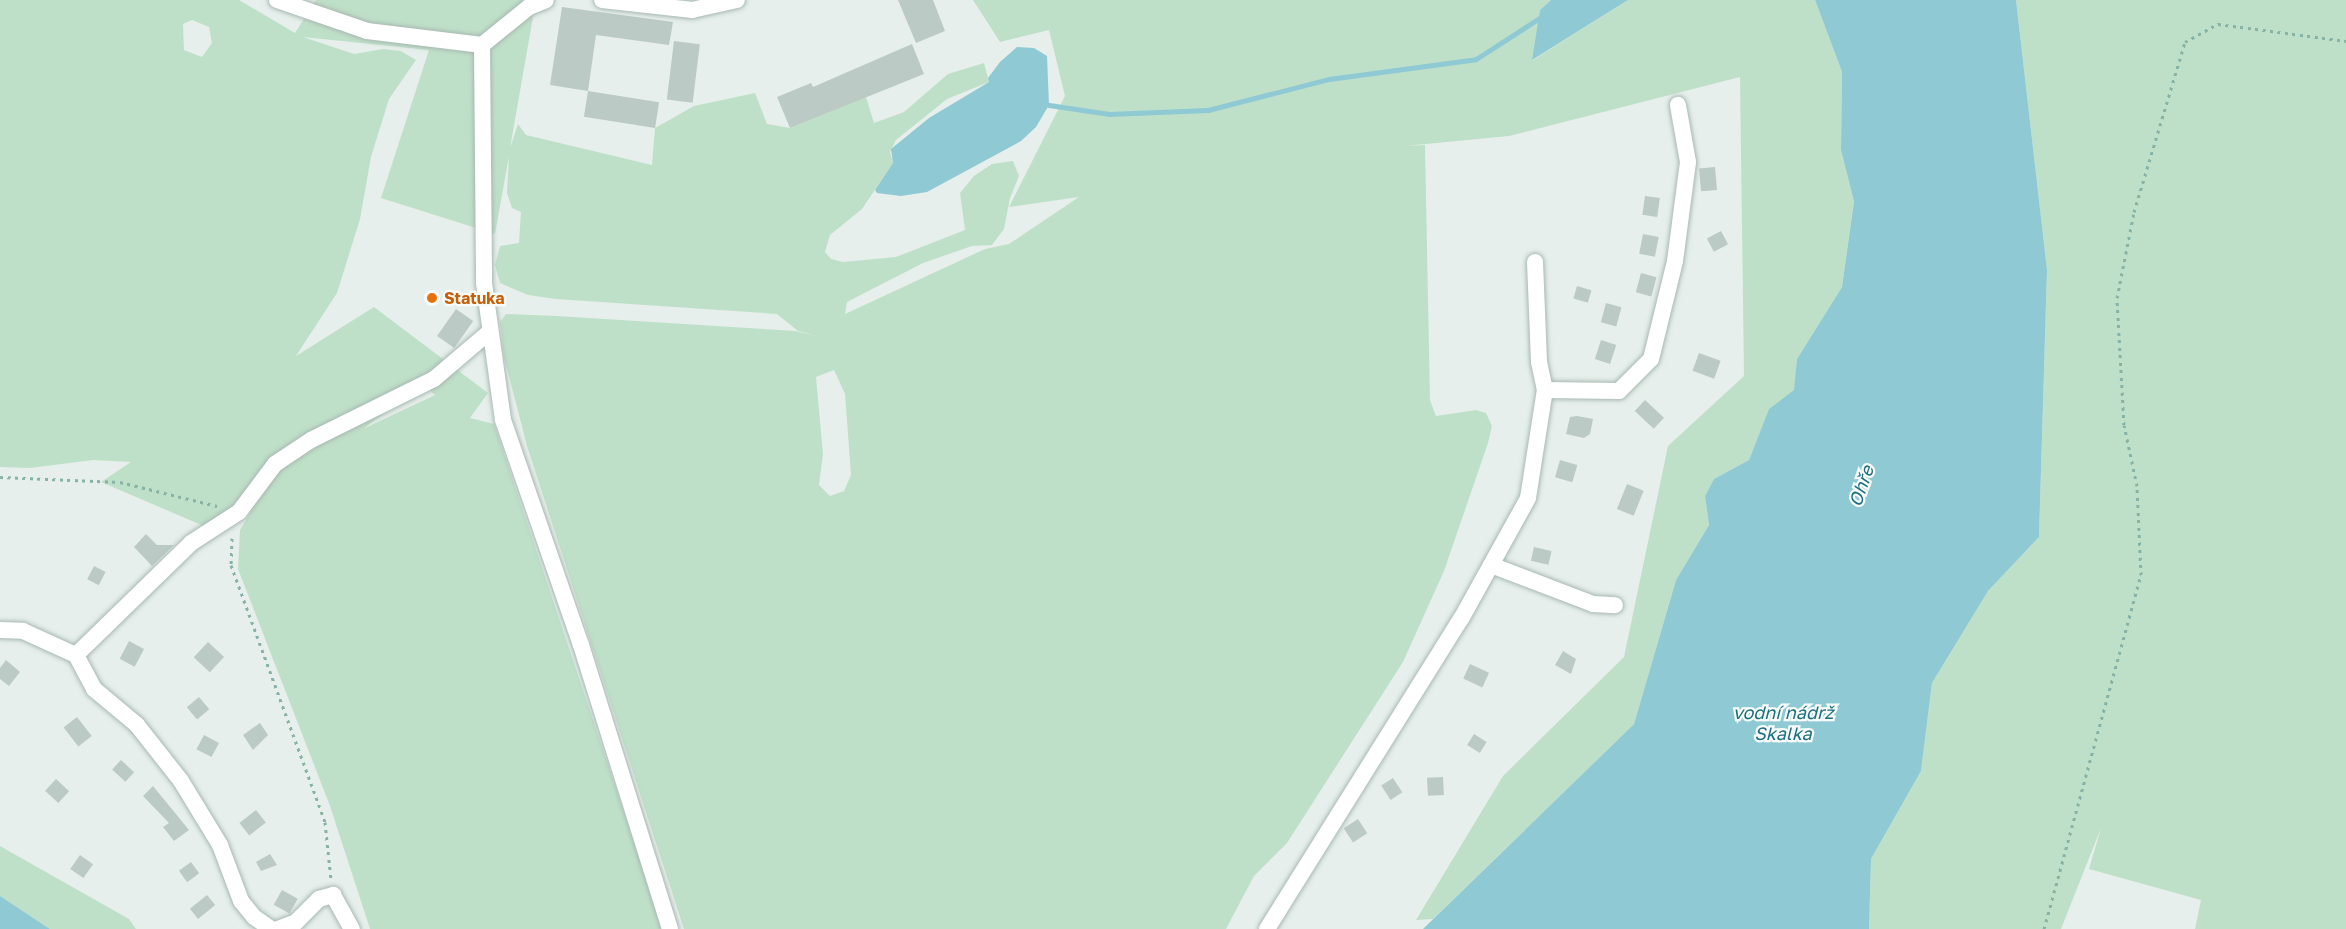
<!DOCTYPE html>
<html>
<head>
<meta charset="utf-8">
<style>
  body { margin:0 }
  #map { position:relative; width:2346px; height:929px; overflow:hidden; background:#e6efeb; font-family:"Golos Text",sans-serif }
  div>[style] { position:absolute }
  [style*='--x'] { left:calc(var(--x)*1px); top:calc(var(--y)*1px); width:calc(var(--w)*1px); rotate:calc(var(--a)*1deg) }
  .green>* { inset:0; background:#bfe0c8 }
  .water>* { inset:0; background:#8ec9d4 }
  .stream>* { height:5px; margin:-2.5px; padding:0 2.5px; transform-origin:2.5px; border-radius:2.5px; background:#8ec9d4 }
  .building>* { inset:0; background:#bbcac4; transform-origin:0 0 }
  .path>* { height:3px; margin-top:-1.5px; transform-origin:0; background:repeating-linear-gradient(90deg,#86b3a5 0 3px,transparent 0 7.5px) }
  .roads { filter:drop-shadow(0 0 2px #a8b8b2) drop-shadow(0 0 2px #a8b8b2) }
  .minor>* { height:16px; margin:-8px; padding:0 8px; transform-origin:8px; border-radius:8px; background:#fff }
  .dots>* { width:16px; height:16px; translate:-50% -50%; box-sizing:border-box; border:3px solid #f7fbf9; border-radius:50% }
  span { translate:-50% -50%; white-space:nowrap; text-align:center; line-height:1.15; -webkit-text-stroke:4.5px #f7fbf9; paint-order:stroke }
  .food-label { font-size:16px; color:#c56008; font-weight:700 }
  .left { translate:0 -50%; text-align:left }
  .water-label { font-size:18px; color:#1c6f80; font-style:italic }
</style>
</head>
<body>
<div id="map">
  <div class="green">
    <div style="clip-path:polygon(evenodd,0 0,239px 0,295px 33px,316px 0,536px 0,510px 148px,518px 124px,526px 135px,652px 165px,655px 128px,694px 106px,755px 93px,767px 124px,790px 128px,866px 97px,874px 123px,904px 112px,948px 74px,984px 63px,989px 82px,947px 99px,896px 140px,890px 152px,893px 163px,862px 209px,830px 235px,825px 252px,831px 259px,843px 262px,896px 257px,965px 230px,960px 193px,974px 176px,992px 164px,1013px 161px,1019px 176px,1010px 198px,1004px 229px,992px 245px,972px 246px,923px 263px,847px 302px,845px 314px,985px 249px,1009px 244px,1079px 197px,1009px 207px,1065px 96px,1049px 30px,1000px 42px,973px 0,1551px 0,1540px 10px,1533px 60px,1628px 0,1815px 0,1842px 72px,1841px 150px,1854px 200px,1842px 287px,1797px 359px,1795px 390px,1769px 410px,1749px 460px,1714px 479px,1705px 496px,1709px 525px,1676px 580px,1634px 724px,1433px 919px,1416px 920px,1503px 776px,1624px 657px,1668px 446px,1744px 376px,1740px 77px,1509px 136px,1405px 146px,1425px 145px,1430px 400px,1436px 416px,1476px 410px,1486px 413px,1492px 426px,1488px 443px,1444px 571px,1403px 662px,1287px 843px,1254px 876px,1226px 929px,684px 929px,527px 446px,504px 357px,500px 322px,506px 314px,557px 316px,795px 331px,817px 336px,798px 331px,777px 314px,556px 299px,528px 295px,500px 283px,495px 265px,500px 246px,519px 243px,521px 212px,512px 208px,507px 193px,509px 156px,495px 234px,381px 198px,429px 50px,303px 37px,354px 54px,383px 49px,401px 51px,416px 60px,389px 99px,371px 157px,360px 219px,337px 293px,296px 356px,374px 307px,488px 393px,470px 418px,494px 424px,663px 929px,370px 929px,330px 806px,238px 569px,240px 530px,252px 510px,220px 533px,101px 482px,131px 462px,93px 460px,30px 468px,0 467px,0 0,192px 20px,209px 27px,212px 43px,202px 57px,184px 50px,183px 24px,192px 20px,0 0,834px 370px,845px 394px,851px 475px,844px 491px,830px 496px,819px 485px,823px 454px,816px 377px,834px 370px,0 0,423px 385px,435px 395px,363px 429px,423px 385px)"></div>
    <div style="clip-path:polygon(2016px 0,2346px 0,2346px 929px,2195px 929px,2201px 900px,2089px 869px,2101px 828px,2061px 929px,1869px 929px,1871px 859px,1921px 771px,1932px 683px,1988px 591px,2039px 537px,2047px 270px)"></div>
    <div style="clip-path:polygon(0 846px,129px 919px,136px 929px,50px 929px,0 896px)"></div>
  </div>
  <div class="water">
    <div style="clip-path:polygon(1551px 0,1628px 0,1532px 60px,1540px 10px)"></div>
    <div style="clip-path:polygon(1815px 0,2016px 0,2047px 270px,2039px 537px,1988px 591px,1932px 683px,1921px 771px,1871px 859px,1869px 929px,1423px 929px,1634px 724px,1676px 580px,1709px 525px,1705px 496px,1714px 479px,1749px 460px,1769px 409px,1794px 390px,1797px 359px,1842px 287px,1854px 201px,1841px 150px,1842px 72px)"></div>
    <div style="clip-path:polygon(1017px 47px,1034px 48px,1047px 56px,1049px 105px,1036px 127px,1021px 141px,927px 192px,901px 196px,877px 193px,875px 190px,893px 163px,891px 149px,929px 118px,989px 82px,988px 78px,1000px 62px)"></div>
    <div style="clip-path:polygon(0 896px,50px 929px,0 929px)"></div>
  </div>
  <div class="stream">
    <div style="--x:1049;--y:105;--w:61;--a:8.5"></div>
    <div style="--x:1109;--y:114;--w:99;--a:-2.3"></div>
    <div style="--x:1208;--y:110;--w:125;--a:-14.4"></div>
    <div style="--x:1329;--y:79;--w:148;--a:-7.7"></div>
    <div style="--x:1476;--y:59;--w:81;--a:-32.9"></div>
  </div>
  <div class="building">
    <div style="clip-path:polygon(898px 0,933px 0,945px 31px,916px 43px)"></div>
    <div style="clip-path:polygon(562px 7px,673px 22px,669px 45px,596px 35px,588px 91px,550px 85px)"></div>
    <div style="left:674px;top:41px;width:26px;height:59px;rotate:7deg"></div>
    <div style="clip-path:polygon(912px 44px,924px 74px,790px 128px,777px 97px,811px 83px,813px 87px)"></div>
    <div style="left:588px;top:91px;width:72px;height:26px;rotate:9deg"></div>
    <div style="left:1715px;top:167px;width:23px;height:16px;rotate:85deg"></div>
    <div style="left:1645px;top:196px;width:15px;height:19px;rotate:8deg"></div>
    <div style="left:1721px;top:231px;width:15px;height:16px;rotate:62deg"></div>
    <div style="left:1643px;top:234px;width:16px;height:20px;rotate:11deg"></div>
    <div style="left:1641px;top:273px;width:16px;height:20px;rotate:15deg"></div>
    <div style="left:1577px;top:286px;width:15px;height:13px;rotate:16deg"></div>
    <div style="left:1606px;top:303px;width:16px;height:20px;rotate:15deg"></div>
    <div style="left:456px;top:309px;width:21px;height:33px;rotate:35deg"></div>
    <div style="left:1601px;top:340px;width:16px;height:20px;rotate:18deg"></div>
    <div style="left:1699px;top:353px;width:23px;height:19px;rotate:20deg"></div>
    <div style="left:1645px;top:400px;width:26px;height:15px;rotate:43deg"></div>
    <div style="clip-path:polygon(1577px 416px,1593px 419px,1590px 434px,1584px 438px,1566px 434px,1570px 417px)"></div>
    <div style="left:1560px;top:460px;width:18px;height:18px;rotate:16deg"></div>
    <div style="left:1627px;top:484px;width:18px;height:27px;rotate:22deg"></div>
    <div style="clip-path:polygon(146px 534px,157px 545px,174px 545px,152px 566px,134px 547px)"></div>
    <div style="left:1534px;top:547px;width:18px;height:14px;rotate:13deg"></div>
    <div style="left:94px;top:566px;width:13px;height:15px;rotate:27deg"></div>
    <div style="left:129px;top:641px;width:17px;height:20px;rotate:28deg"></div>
    <div style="left:208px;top:642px;width:22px;height:21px;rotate:43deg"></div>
    <div style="clip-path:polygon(1563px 651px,1576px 659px,1571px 674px,1555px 665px)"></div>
    <div style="clip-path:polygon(6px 660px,20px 672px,9px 686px,0 679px,0 668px)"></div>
    <div style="left:1470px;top:664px;width:21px;height:16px;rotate:25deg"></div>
    <div style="left:199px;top:697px;width:16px;height:16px;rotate:50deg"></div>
    <div style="left:77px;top:717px;width:24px;height:17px;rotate:52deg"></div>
    <div style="clip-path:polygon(260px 723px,268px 735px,253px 750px,243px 735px)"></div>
    <div style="left:1474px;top:734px;width:15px;height:13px;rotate:32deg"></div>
    <div style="left:204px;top:735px;width:17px;height:16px;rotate:28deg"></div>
    <div style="left:121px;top:760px;width:18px;height:13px;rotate:43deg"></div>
    <div style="left:1443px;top:777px;width:18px;height:16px;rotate:87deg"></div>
    <div style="left:1393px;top:778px;width:17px;height:14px;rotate:57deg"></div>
    <div style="left:56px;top:779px;width:18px;height:16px;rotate:43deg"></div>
    <div style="clip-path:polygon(153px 786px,189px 830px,174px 841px,163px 827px,169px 823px,143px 796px)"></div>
    <div style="left:256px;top:810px;width:16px;height:21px;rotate:52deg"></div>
    <div style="left:1358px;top:819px;width:17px;height:17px;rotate:57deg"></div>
    <div style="clip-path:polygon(270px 854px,277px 865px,261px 871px,256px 862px)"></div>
    <div style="left:80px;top:855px;width:16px;height:17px;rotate:35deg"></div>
    <div style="left:191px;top:862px;width:14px;height:15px;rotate:54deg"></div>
    <div style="left:282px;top:890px;width:18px;height:17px;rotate:29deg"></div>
    <div style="left:207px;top:895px;width:13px;height:22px;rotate:51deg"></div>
  </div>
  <div class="path">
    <div style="--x:0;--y:477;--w:120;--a:2.4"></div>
    <div style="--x:120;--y:482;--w:100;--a:13.9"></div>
    <div style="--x:232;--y:538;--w:27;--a:92"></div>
    <div style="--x:231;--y:565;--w:274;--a:69.9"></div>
    <div style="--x:325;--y:822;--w:58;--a:84.1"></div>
    <div style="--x:2044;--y:929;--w:367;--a:-74.7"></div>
    <div style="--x:2141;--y:575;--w:89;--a:-92.6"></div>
    <div style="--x:2137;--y:486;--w:62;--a:-102"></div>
    <div style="--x:2124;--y:425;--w:127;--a:-93.2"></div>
    <div style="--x:2117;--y:298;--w:88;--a:-78.8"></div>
    <div style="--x:2134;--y:212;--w:177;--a:-73.3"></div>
    <div style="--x:2185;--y:42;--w:38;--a:-29"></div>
    <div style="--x:2218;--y:24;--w:129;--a:7.6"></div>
  </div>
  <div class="roads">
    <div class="minor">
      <div style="--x:277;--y:0;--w:95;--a:19"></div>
      <div style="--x:367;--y:31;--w:116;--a:6.9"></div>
      <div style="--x:482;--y:45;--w:60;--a:-39"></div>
      <div style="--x:529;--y:7;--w:18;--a:-22"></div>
      <div style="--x:602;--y:0;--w:91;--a:6.3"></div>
      <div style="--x:692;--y:10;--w:46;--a:-12.5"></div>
      <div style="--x:482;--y:45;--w:238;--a:89.5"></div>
      <div style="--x:484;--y:283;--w:138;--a:82.1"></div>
      <div style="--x:503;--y:420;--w:238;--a:70.9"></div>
      <div style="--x:581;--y:645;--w:298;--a:72.6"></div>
      <div style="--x:1535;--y:262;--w:100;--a:87.7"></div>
      <div style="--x:1539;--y:362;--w:29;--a:78"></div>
      <div style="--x:1491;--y:565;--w:109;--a:20.9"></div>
      <div style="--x:1593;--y:604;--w:22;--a:3"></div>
      <div style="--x:0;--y:630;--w:23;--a:2"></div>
      <div style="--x:23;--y:631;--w:58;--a:24.4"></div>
      <div style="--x:76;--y:655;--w:38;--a:62"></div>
      <div style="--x:94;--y:689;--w:56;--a:39.9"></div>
      <div style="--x:137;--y:725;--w:71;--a:51.8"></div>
      <div style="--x:181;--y:781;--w:75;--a:58.6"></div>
      <div style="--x:220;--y:845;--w:60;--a:69.4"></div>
      <div style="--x:241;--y:901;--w:21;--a:51"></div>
      <div style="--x:254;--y:917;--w:21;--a:35"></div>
      <div style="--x:76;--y:655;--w:161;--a:-44.2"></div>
      <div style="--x:191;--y:543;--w:57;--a:-32.9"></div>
      <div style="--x:239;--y:512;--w:60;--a:-53.1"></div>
      <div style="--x:275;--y:464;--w:43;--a:-33.7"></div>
      <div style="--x:311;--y:440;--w:137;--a:-26.4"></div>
      <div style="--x:434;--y:379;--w:71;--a:-40.4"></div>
      <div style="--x:278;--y:929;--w:19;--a:-21"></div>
      <div style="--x:296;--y:922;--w:33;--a:-45"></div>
      <div style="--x:319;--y:899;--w:15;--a:-16"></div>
      <div style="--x:333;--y:895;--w:39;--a:61"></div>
      <div style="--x:1267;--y:929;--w:366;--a:-58"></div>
      <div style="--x:1461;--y:619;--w:138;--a:-61"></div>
      <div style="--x:1528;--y:498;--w:109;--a:-81.1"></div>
      <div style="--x:1545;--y:390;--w:74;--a:0.8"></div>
      <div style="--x:1619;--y:391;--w:45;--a:-45"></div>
      <div style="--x:1651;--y:359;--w:101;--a:-76.2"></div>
      <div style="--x:1675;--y:261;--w:100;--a:-82.5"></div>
      <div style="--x:1688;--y:162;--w:58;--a:-100"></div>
    </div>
  </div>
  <div class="dots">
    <div style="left:432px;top:298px;background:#e8710a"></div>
  </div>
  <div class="food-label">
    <span class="left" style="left:444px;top:298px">Statuka</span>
  </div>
  <div class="water-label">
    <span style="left:1861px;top:486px;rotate:-71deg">Ohře</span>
    <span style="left:1783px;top:723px">vodní nádrž<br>Skalka</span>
  </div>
</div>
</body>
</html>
